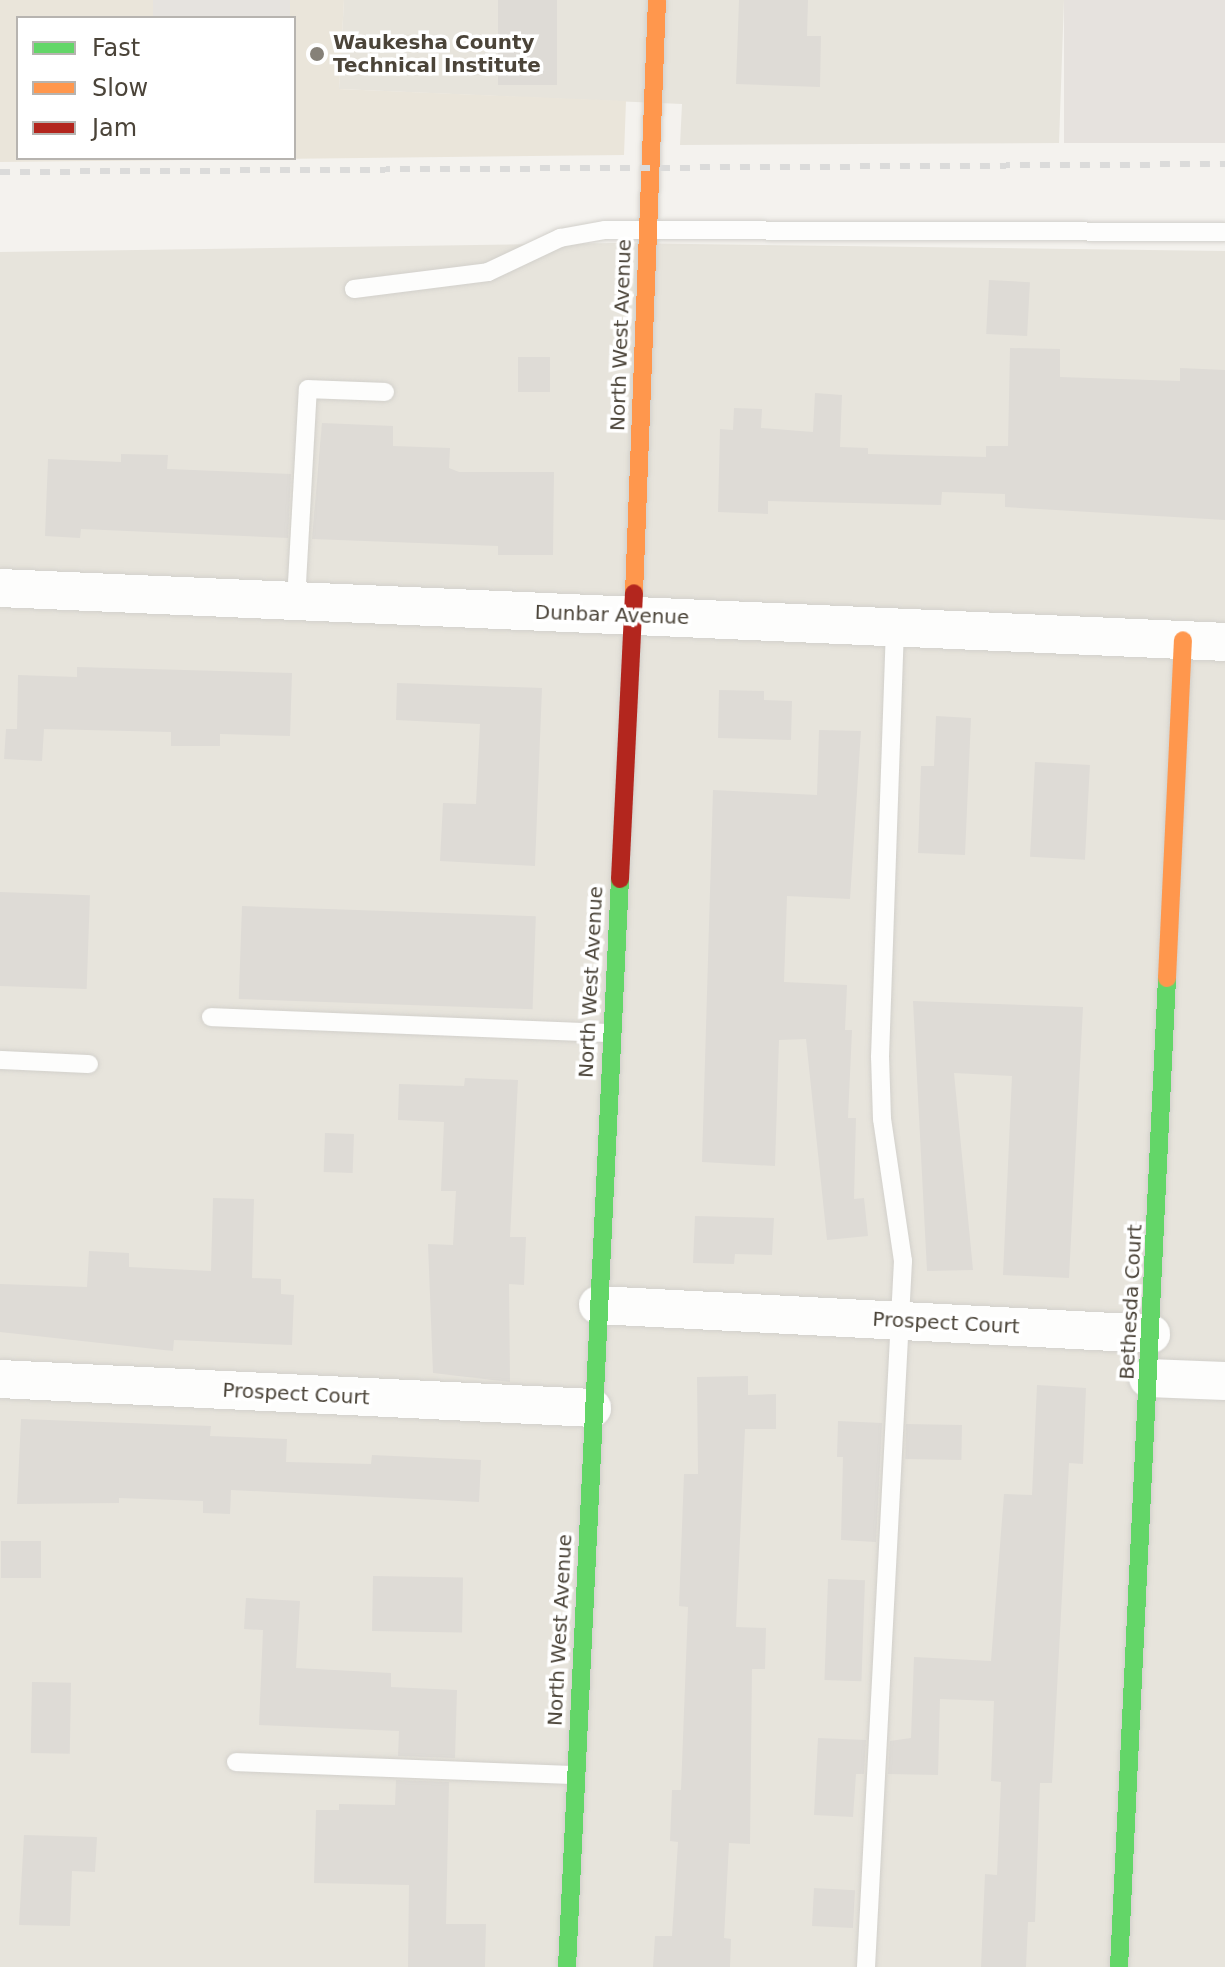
<!DOCTYPE html>
<html>
<head>
<meta charset="utf-8">
<style>
  body { margin:0 }
  #map { position:relative; width:1225px; height:1967px; overflow:hidden; background:#f4f2ee; font-family:"DejaVu Sans",sans-serif }
  div>[style] { position:absolute }
  [style*='--x'] { left:calc(var(--x)*1px); top:calc(var(--y)*1px); width:calc(var(--w)*1px); rotate:calc(var(--a)*1deg) }
  .residential>* { inset:0; background:#e7e4dc }
  .industrial>* { inset:0; background:#e6e2de; transform-origin:0 0 }
  .education>* { inset:0; background:#eae5da }
  .parking>* { inset:0; background:#e6e3df; transform-origin:0 0 }
  .building>* { inset:0; background:#dedbd6; transform-origin:0 0 }
  .roads { filter:drop-shadow(0 0 2px #d2d0cb) drop-shadow(0 0 2px #d2d0cb) }
  .lane>* { height:18px; margin:-9px; padding:0 9px; transform-origin:9px; border-radius:9px; background:#fdfdfc }
  .street>* { height:38px; margin:-19px; padding:0 19px; transform-origin:19px; border-radius:19px; background:#fdfdfc }
  .fast>* { height:18px; margin:-9px; padding:0 9px; transform-origin:9px; border-radius:9px; background:#63d668 }
  .slow>* { height:18px; margin:-9px; padding:0 9px; transform-origin:9px; border-radius:9px; background:#ff974d }
  .jam>* { height:18px; margin:-9px; padding:0 9px; transform-origin:9px; border-radius:9px; background:#b3261e }
  .rail>* { height:6px; margin-top:-3px; transform-origin:0; background:repeating-linear-gradient(90deg,#dbdbda 0 10px,transparent 0 20px) }
  .dots>* { width:22px; height:22px; translate:-50% -50%; box-sizing:border-box; border:4px solid #fff; border-radius:50% }
  span { translate:-50% -50%; white-space:nowrap; text-align:center; line-height:1.15; -webkit-text-stroke:7px #fff; paint-order:stroke }
  .poi-label { font-size:20px; color:#4b4439; font-weight:700 }
  .left { translate:0 -50%; text-align:left }
  .street-label { font-size:20px; color:#4b4439 }
  .legend { position:absolute; left:16px; top:16px; width:280px; height:144px; box-sizing:border-box; background:#fff; border:2px solid #b7b4b0; margin:0; padding:10px 14px; list-style:none; font-size:24px; color:#4b4439 }
  .legend li { display:flex; align-items:center; gap:16px; height:40px }
  .legend b { width:40px; border:2px solid #b7b4b0 }
</style>
</head>
<body>
<div id="map">
  <div class="residential">
    <div style="clip-path:polygon(344px 0,1064px 0,1059px 143px,680px 145px,682px 104px,339px 89px)"></div>
    <div style="clip-path:polygon(616px 243px,1225px 251px,1225px 1967px,0 1967px,0 252px)"></div>
  </div>
  <div class="industrial">
    <div style="left:1064px;top:0;width:161px;height:143px"></div>
  </div>
  <div class="education">
    <div style="clip-path:polygon(evenodd,0 0,344px 0,339px 89px,626px 101px,624px 155px,0 162px,0 0,18px 18px,294px 18px,294px 158px,18px 158px,18px 18px)"></div>
  </div>
  <div class="parking">
    <div style="left:153px;top:0;width:137px;height:18px"></div>
  </div>
  <div class="building">
    <div style="left:498px;top:0;width:59px;height:85px"></div>
    <div style="clip-path:polygon(739px 0,808px 0,807px 36px,821px 36px,820px 87px,736px 84px)"></div>
    <div style="left:989px;top:280px;width:41px;height:54px;rotate:3deg"></div>
    <div style="clip-path:polygon(1010px 348px,1060px 349px,1060px 377px,1180px 381px,1180px 368px,1225px 370px,1225px 520px,1005px 507px,1005px 494px,942px 492px,941px 505px,768px 501px,768px 514px,718px 512px,720px 429px,733px 430px,734px 408px,762px 409px,761px 428px,813px 432px,815px 393px,842px 395px,840px 447px,868px 448px,868px 454px,986px 457px,986px 446px,1008px 446px)"></div>
    <div style="left:518px;top:357px;width:32px;height:35px"></div>
    <div style="clip-path:polygon(322px 423px,393px 426px,393px 446px,450px 448px,449px 468px,459px 472px,554px 472px,553px 555px,498px 555px,498px 546px,312px 539px)"></div>
    <div style="clip-path:polygon(121px 454px,168px 455px,167px 469px,291px 474px,288px 538px,81px 529px,80px 538px,45px 536px,48px 459px,121px 462px)"></div>
    <div style="clip-path:polygon(77px 667px,292px 673px,290px 736px,220px 734px,220px 746px,171px 746px,171px 732px,44px 729px,42px 761px,4px 759px,6px 729px,17px 729px,18px 675px,77px 677px)"></div>
    <div style="clip-path:polygon(397px 683px,542px 688px,535px 866px,440px 861px,443px 803px,476px 804px,480px 724px,396px 720px)"></div>
    <div style="clip-path:polygon(719px 690px,764px 691px,764px 700px,792px 701px,791px 740px,718px 738px)"></div>
    <div style="clip-path:polygon(936px 716px,971px 718px,965px 855px,918px 853px,921px 766px,934px 766px)"></div>
    <div style="clip-path:polygon(819px 730px,861px 731px,850px 899px,787px 896px,784px 982px,847px 985px,845px 1030px,852px 1030px,848px 1118px,856px 1118px,854px 1199px,864px 1198px,868px 1236px,827px 1240px,806px 1039px,779px 1040px,775px 1166px,702px 1162px,713px 790px,817px 795px)"></div>
    <div style="left:1035px;top:762px;width:55px;height:95px;rotate:3deg"></div>
    <div style="left:0;top:892px;width:90px;height:94px;rotate:2deg"></div>
    <div style="left:242px;top:906px;width:294px;height:93px;rotate:2deg"></div>
    <div style="clip-path:polygon(913px 1001px,1083px 1007px,1069px 1278px,1003px 1275px,1012px 1076px,954px 1073px,973px 1270px,927px 1271px)"></div>
    <div style="clip-path:polygon(465px 1078px,518px 1080px,510px 1237px,526px 1237px,524px 1285px,509px 1284px,510px 1382px,433px 1373px,428px 1244px,453px 1245px,456px 1191px,441px 1191px,444px 1122px,398px 1120px,399px 1084px,464px 1086px)"></div>
    <div style="left:325px;top:1133px;width:29px;height:39px;rotate:2deg"></div>
    <div style="clip-path:polygon(213px 1198px,254px 1199px,252px 1278px,281px 1279px,281px 1294px,294px 1295px,292px 1345px,174px 1340px,173px 1351px,0 1332px,0 1284px,87px 1287px,89px 1251px,129px 1253px,129px 1267px,211px 1271px)"></div>
    <div style="clip-path:polygon(695px 1216px,774px 1218px,772px 1255px,735px 1254px,734px 1264px,693px 1263px)"></div>
    <div style="clip-path:polygon(748px 1376px,748px 1395px,776px 1394px,776px 1429px,745px 1429px,736px 1627px,766px 1628px,765px 1669px,752px 1669px,750px 1844px,729px 1843px,724px 1938px,731px 1939px,730px 1967px,653px 1967px,655px 1936px,672px 1936px,678px 1842px,670px 1841px,672px 1790px,681px 1790px,688px 1607px,679px 1606px,684px 1474px,698px 1474px,697px 1377px)"></div>
    <div style="clip-path:polygon(1037px 1385px,1086px 1388px,1083px 1464px,1069px 1463px,1052px 1783px,1040px 1783px,1035px 1922px,1028px 1922px,1026px 1967px,981px 1967px,985px 1874px,997px 1875px,1001px 1782px,991px 1781px,994px 1701px,940px 1699px,938px 1775px,888px 1774px,890px 1741px,911px 1738px,914px 1657px,991px 1661px,1004px 1494px,1032px 1495px)"></div>
    <div style="clip-path:polygon(21px 1419px,211px 1426px,210px 1436px,287px 1439px,286px 1462px,371px 1464px,372px 1455px,481px 1460px,479px 1502px,231px 1490px,230px 1514px,203px 1513px,203px 1501px,119px 1498px,119px 1503px,17px 1504px)"></div>
    <div style="clip-path:polygon(838px 1421px,882px 1423px,876px 1542px,841px 1540px,843px 1457px,837px 1457px)"></div>
    <div style="left:906px;top:1424px;width:56px;height:35px;rotate:1deg"></div>
    <div style="left:1px;top:1541px;width:40px;height:37px"></div>
    <div style="left:373px;top:1576px;width:90px;height:55px;rotate:1deg"></div>
    <div style="left:828px;top:1579px;width:37px;height:101px;rotate:2deg"></div>
    <div style="clip-path:polygon(246px 1598px,300px 1601px,296px 1668px,391px 1673px,391px 1687px,457px 1690px,455px 1758px,398px 1756px,399px 1731px,259px 1725px,263px 1630px,244px 1629px)"></div>
    <div style="left:32px;top:1682px;width:39px;height:71px;rotate:1deg"></div>
    <div style="clip-path:polygon(818px 1738px,866px 1740px,864px 1774px,856px 1774px,853px 1817px,814px 1815px)"></div>
    <div style="clip-path:polygon(396px 1780px,449px 1782px,446px 1924px,486px 1924px,485px 1967px,408px 1967px,409px 1885px,314px 1883px,316px 1810px,339px 1810px,339px 1804px,395px 1805px)"></div>
    <div style="clip-path:polygon(24px 1835px,97px 1837px,95px 1872px,72px 1871px,70px 1926px,19px 1925px)"></div>
    <div style="left:814px;top:1888px;width:41px;height:38px;rotate:3deg"></div>
  </div>
  <div class="roads">
    <div class="lane">
      <div style="--x:354;--y:289;--w:135;--a:-7.2"></div>
      <div style="--x:488;--y:272;--w:80;--a:-25.3"></div>
      <div style="--x:560;--y:238;--w:46;--a:-10.1"></div>
      <div style="--x:605;--y:230;--w:620;--a:0.18"></div>
      <div style="--x:296;--y:601;--w:212;--a:-86.8"></div>
      <div style="--x:308;--y:389;--w:77;--a:2.2"></div>
      <div style="--x:211;--y:1017;--w:400;--a:2.3"></div>
      <div style="--x:0;--y:1060;--w:89;--a:2.6"></div>
      <div style="--x:236;--y:1762;--w:340;--a:2.2"></div>
      <div style="--x:866;--y:1967;--w:707;--a:-87"></div>
      <div style="--x:903;--y:1261;--w:144;--a:-98.4"></div>
      <div style="--x:882;--y:1119;--w:62;--a:-91.8"></div>
      <div style="--x:880;--y:1057;--w:431;--a:-88"></div>
    </div>
    <div class="street">
      <div style="--x:0;--y:588;--w:1226;--a:2.52"></div>
      <div style="--x:598;--y:1305;--w:554;--a:3"></div>
      <div style="--x:1148;--y:1378;--w:77;--a:2.2"></div>
      <div style="--x:0;--y:1379;--w:593;--a:2.8"></div>
    </div>
    <div class="fast">
      <div style="--x:567;--y:1967;--w:1089;--a:-87.21"></div>
      <div style="--x:1119;--y:1967;--w:990;--a:-87.22"></div>
    </div>
    <div class="slow">
      <div style="--x:634;--y:593;--w:593;--a:-87.78"></div>
      <div style="--x:1167;--y:978;--w:338;--a:-87.3"></div>
    </div>
    <div class="jam">
      <div style="--x:620;--y:879;--w:286;--a:-87.2"></div>
    </div>
  </div>
  <div class="rail">
    <div style="--x:0;--y:172;--w:1225;--a:-0.37"></div>
  </div>
  <div class="dots">
    <div style="left:317px;top:54px;background:#868178"></div>
  </div>
  <div class="poi-label">
    <span class="left" style="left:333px;top:54px">Waukesha County<br>Technical Institute</span>
  </div>
  <div class="street-label">
    <span style="left:621px;top:335px;rotate:-88deg">North West Avenue</span>
    <span style="left:612px;top:615px;rotate:2deg">Dunbar Avenue</span>
    <span style="left:591px;top:982px;rotate:-87deg">North West Avenue</span>
    <span style="left:1131px;top:1302px;rotate:-87deg">Bethesda Court</span>
    <span style="left:946px;top:1323px;rotate:3deg">Prospect Court</span>
    <span style="left:296px;top:1394px;rotate:3deg">Prospect Court</span>
    <span style="left:560px;top:1630px;rotate:-87deg">North West Avenue</span>
  </div>
  <ul class="legend">
  <li><b style="height:10px;background:#63d668"></b>Fast</li>
  <li><b style="height:10px;background:#ff974d"></b>Slow</li>
  <li><b style="height:10px;background:#b3261e"></b>Jam</li>
  </ul>
</div>
</body>
</html>
